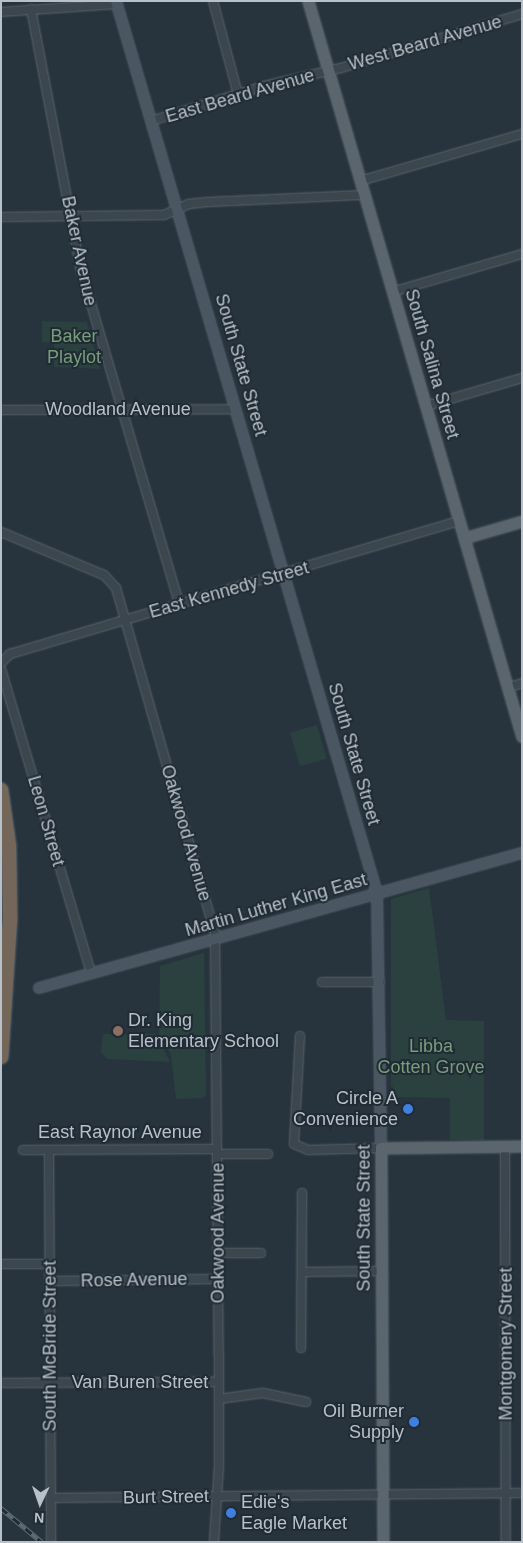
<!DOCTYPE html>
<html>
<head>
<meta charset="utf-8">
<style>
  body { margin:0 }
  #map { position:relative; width:523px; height:1543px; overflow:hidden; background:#27343e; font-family:Arial,sans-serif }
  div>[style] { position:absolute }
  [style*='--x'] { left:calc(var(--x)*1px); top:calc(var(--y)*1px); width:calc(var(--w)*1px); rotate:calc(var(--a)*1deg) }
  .green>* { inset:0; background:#2a4140; transform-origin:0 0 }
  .roads { filter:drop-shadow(0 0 1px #59646c) drop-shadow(0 0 1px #59646c) }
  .street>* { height:8px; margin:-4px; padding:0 4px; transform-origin:4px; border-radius:4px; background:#3b464e }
  .secondary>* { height:10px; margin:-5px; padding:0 5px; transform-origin:5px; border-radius:5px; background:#4a5661 }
  .primary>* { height:11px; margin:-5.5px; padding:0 5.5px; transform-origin:5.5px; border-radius:5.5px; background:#5a656e }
  .highway>* { height:14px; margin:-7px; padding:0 7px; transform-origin:7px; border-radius:7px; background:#746659 }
  .rail>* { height:4.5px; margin-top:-2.25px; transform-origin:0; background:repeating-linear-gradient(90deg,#202b34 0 8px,#5e6b75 0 16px); box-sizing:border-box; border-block:1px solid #5e6b75 }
  .dots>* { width:14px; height:14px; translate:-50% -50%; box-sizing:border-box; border:2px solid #202b34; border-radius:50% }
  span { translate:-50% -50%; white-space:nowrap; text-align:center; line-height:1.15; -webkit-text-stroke:4px #202b34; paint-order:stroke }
  .street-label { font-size:18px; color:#b8c1c9 }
  .park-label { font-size:18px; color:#789d7b }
  .poi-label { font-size:18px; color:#b8c1c9 }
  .left { translate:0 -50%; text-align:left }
  .right { translate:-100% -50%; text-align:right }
  .frame { position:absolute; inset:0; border:2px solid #b8c1c9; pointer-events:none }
  .north { position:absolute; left:15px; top:1478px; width:50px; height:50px; -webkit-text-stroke:4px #202b34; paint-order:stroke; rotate:183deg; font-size:14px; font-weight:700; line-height:20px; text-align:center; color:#b8c1c9 }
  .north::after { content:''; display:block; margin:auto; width:18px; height:22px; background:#b8c1c9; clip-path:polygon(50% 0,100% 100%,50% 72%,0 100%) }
</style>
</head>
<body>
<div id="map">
  <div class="green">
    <div style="clip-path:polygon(42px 321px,87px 322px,100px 369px,54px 367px,54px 343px,42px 342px)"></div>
    <div style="left:317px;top:725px;width:35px;height:28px;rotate:74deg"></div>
    <div style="clip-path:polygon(429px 888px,446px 1020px,484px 1021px,484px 1140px,450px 1140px,450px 1098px,391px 1097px,391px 899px)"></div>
    <div style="clip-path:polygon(204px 953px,206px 1095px,203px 1098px,176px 1099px,171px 1055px,159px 1034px,160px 966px)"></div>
    <div style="clip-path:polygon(103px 1034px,156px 1034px,170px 1062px,107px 1059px,101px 1052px)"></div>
  </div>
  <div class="roads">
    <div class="street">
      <div style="--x:213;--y:1;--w:96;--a:75"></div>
      <div style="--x:31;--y:9;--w:266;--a:79.2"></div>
      <div style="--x:81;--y:270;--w:348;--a:73.6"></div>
      <div style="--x:1;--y:12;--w:116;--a:-3.9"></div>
      <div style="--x:151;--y:121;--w:118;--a:-17.2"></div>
      <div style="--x:264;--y:86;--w:79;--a:-13.2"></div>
      <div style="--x:341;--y:68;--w:189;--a:-16.6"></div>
      <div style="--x:360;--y:181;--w:169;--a:-16.2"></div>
      <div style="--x:1;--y:217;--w:163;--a:-0.7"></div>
      <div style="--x:164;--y:215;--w:27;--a:-24"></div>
      <div style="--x:189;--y:204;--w:19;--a:-6"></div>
      <div style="--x:208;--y:202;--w:157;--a:-2.6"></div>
      <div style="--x:392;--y:292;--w:135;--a:-16.3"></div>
      <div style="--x:426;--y:406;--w:100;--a:-16.3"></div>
      <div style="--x:1;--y:410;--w:233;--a:-0.2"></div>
      <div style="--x:1;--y:532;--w:112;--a:22.7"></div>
      <div style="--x:104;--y:575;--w:18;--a:47"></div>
      <div style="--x:116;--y:588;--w:359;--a:74"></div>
      <div style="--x:215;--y:933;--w:422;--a:89.5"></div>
      <div style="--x:219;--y:1355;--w:111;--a:90"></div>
      <div style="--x:219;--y:1466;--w:76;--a:93.8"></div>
      <div style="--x:1;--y:663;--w:13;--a:-45"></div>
      <div style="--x:10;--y:654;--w:468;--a:-16.5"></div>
      <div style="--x:1;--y:669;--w:317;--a:73.5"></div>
      <div style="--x:507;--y:688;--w:16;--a:-18"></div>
      <div style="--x:322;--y:982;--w:58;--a:0"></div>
      <div style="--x:300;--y:1036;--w:108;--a:93.2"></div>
      <div style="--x:294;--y:1144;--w:15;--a:23"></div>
      <div style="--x:308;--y:1150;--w:73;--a:-1.6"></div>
      <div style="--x:505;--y:1146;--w:396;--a:89.9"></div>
      <div style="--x:23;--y:1150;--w:194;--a:-0.3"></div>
      <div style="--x:49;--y:1150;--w:392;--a:89.7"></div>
      <div style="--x:217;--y:1154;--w:51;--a:0"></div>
      <div style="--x:218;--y:1253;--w:43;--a:0"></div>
      <div style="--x:1;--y:1264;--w:48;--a:0"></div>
      <div style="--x:303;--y:1272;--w:79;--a:-0.7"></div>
      <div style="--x:50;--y:1281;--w:168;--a:-0.7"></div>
      <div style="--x:301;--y:1348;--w:155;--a:-89.6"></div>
      <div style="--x:1;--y:1383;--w:218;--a:-0.3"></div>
      <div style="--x:219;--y:1399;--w:44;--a:-7.8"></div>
      <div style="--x:263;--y:1393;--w:44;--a:11.8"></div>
      <div style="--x:51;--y:1498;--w:471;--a:-0.6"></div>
    </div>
    <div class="secondary">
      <div style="--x:116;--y:1;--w:929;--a:73.69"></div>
      <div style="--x:377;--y:893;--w:255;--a:89.1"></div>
      <div style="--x:39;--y:988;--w:502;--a:-15.62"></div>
    </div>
    <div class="primary">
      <div style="--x:308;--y:1;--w:766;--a:73.79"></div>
      <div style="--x:464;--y:538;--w:60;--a:-16.3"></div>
      <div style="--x:383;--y:1542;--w:394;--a:-90.3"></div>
      <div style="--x:381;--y:1148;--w:141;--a:-0.8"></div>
    </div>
    <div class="highway">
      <div style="--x:1;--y:790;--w:57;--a:81.9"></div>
      <div style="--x:9;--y:846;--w:73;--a:89.2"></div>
      <div style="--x:10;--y:919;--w:138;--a:93.7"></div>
    </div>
  </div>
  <div class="rail">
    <div style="--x:1;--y:1508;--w:53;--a:39.7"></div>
  </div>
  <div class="dots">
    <div style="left:118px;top:1031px;background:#8d6e63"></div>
    <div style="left:408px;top:1109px;background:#3f7fe0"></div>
    <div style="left:414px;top:1422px;background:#3f7fe0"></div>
    <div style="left:231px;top:1513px;background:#3f7fe0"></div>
  </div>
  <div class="street-label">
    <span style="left:425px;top:43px;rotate:-16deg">West Beard Avenue</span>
    <span style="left:240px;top:96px;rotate:-16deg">East Beard Avenue</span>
    <span style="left:79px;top:251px;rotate:78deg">Baker Avenue</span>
    <span style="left:432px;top:364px;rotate:74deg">South Salina Street</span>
    <span style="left:241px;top:365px;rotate:74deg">South State Street</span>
    <span style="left:118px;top:409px">Woodland Avenue</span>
    <span style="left:229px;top:590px;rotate:-16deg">East Kennedy Street</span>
    <span style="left:354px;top:754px;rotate:74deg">South State Street</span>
    <span style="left:46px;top:821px;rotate:74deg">Leon Street</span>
    <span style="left:186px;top:833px;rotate:74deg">Oakwood Avenue</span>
    <span style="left:276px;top:905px;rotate:-16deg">Martin Luther King East</span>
    <span style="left:120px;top:1132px">East Raynor Avenue</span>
    <span style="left:364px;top:1218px;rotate:-90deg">South State Street</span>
    <span style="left:218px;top:1233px;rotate:-90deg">Oakwood Avenue</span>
    <span style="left:134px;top:1280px;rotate:-1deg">Rose Avenue</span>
    <span style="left:506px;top:1344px;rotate:-90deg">Montgomery Street</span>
    <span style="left:50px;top:1346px;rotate:-90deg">South McBride Street</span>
    <span style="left:140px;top:1382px">Van Buren Street</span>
    <span style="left:166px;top:1497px;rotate:-1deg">Burt Street</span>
  </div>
  <div class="park-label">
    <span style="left:74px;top:347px">Baker<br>Playlot</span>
    <span style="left:431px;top:1057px">Libba<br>Cotten Grove</span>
  </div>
  <div class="poi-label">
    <span class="left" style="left:128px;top:1031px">Dr. King<br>Elementary School</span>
    <span class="right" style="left:398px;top:1109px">Circle A<br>Convenience</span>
    <span class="right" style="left:404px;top:1422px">Oil Burner<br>Supply</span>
    <span class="left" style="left:241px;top:1513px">Edie's<br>Eagle Market</span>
  </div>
  <div class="frame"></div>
  <div class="north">N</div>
</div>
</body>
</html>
